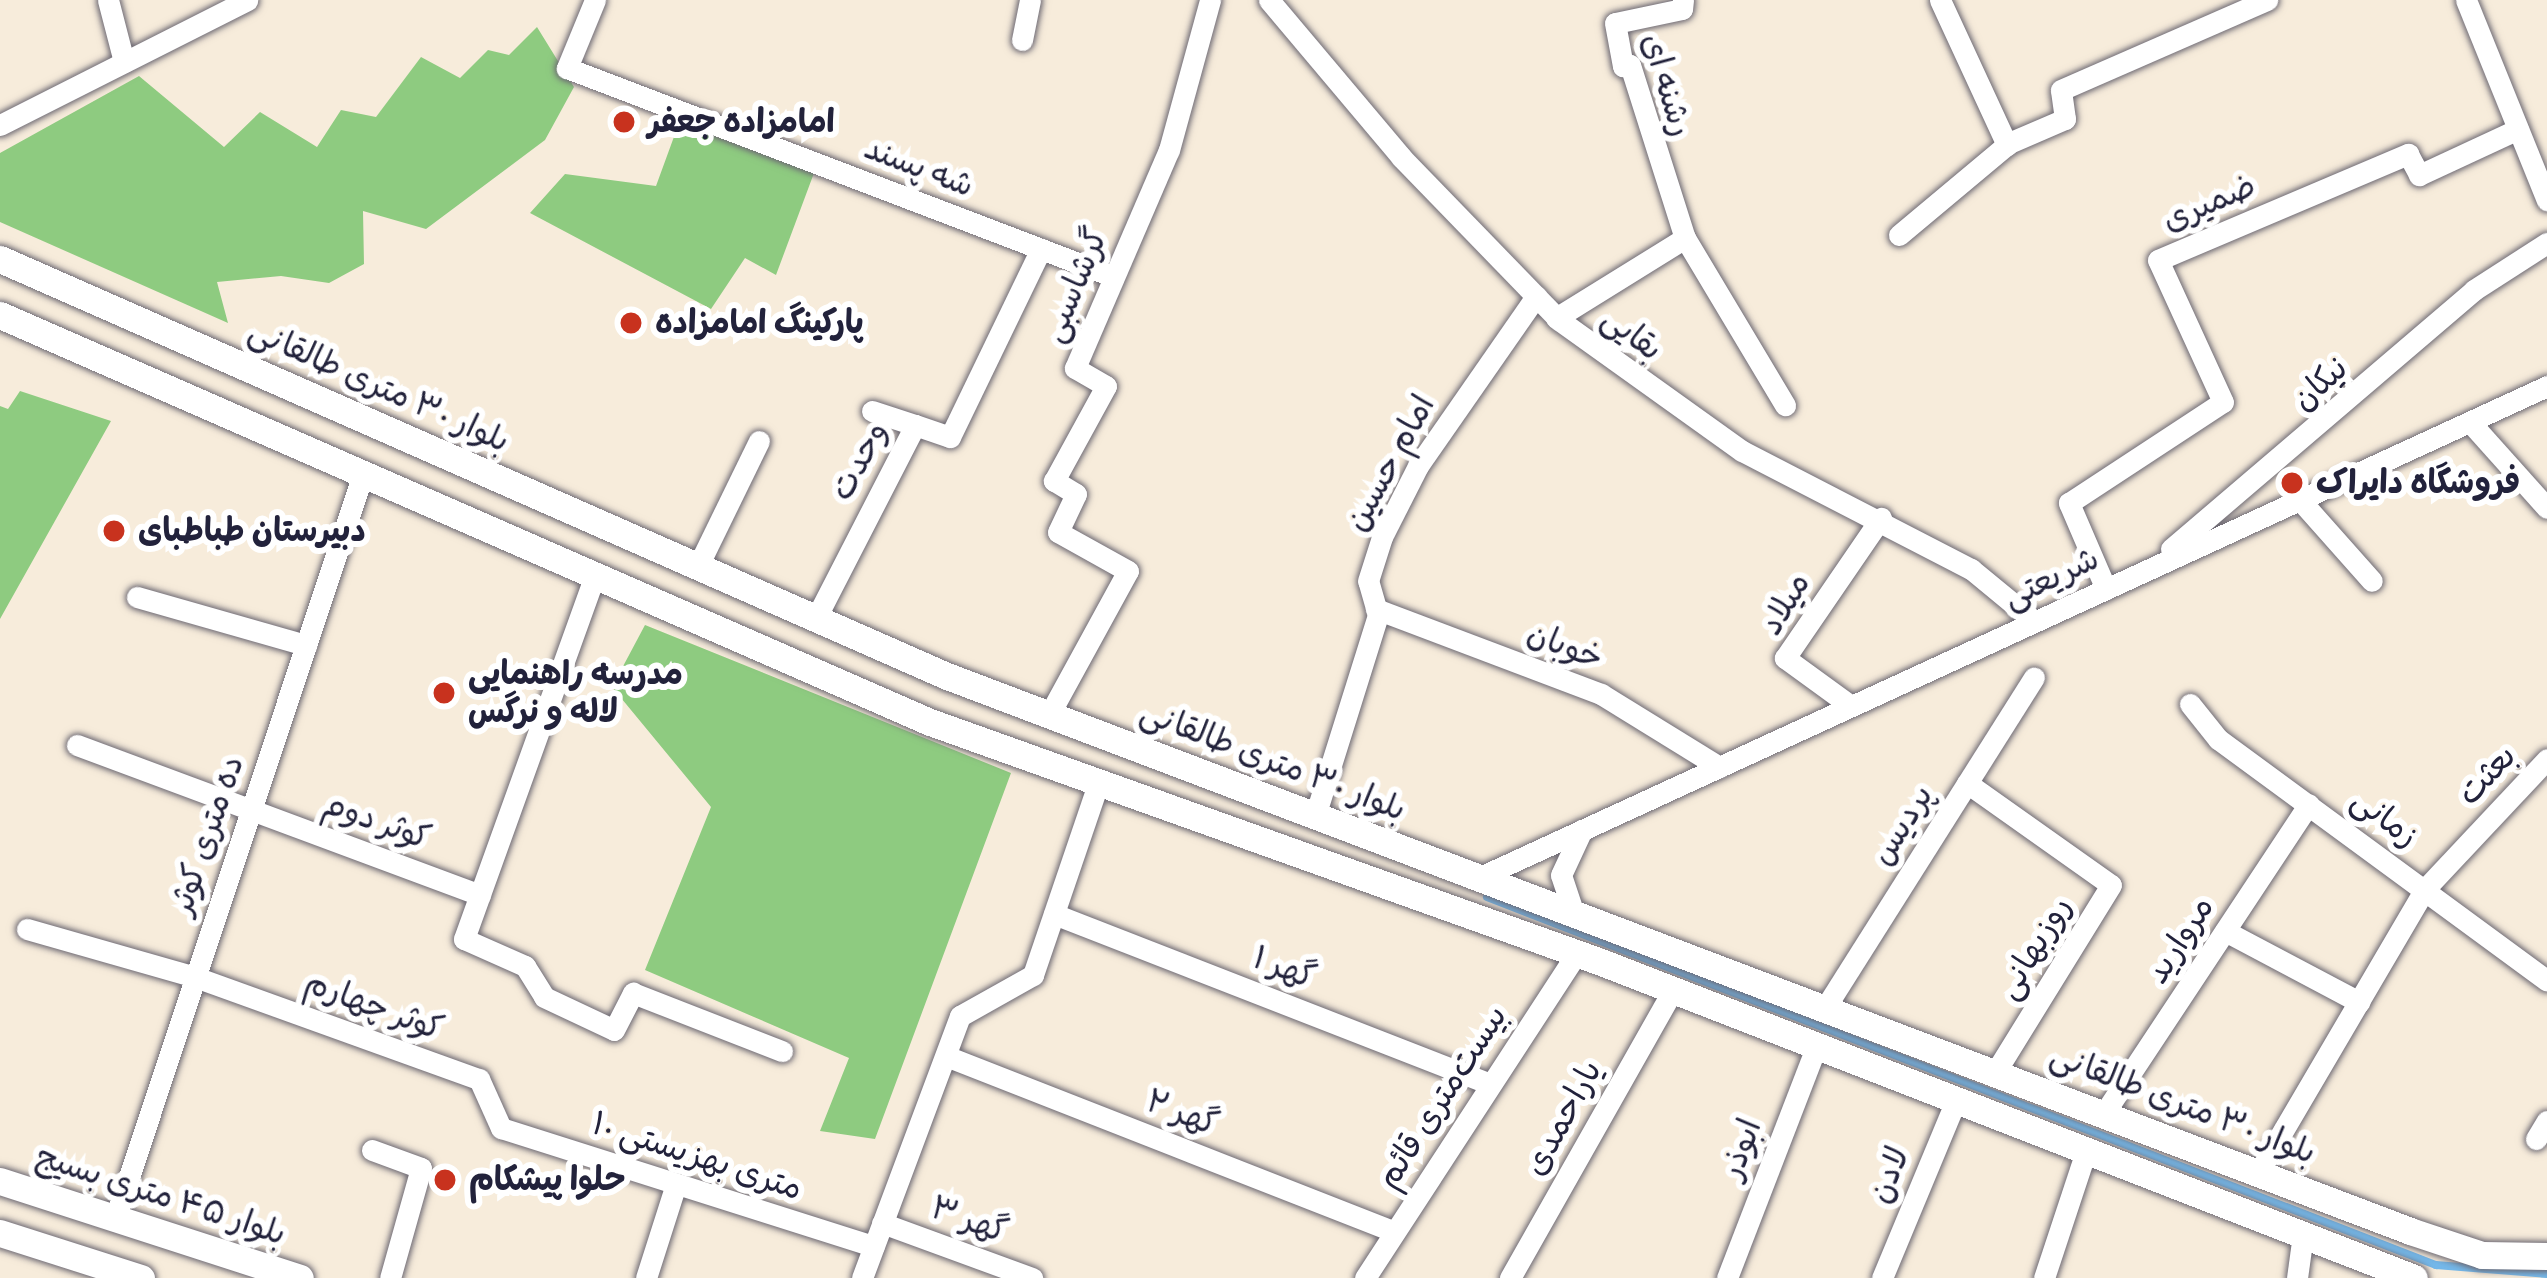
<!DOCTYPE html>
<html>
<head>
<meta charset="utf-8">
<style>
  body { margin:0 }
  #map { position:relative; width:2547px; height:1278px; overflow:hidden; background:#f7ecdb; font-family:Pangolin,"Playpen Sans Arabic",sans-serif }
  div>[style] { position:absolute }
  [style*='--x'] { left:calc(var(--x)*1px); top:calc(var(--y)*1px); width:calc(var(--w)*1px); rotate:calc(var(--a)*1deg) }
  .green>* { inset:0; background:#8ecb80 }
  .stream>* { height:8px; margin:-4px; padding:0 4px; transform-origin:4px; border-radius:4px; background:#74b8ea }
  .roads { filter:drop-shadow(0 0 3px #6d6973) drop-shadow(0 0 3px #6d6973) }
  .minor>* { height:21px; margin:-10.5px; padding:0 10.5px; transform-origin:10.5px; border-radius:10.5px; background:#fff }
  .major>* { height:27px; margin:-13.5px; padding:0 13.5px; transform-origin:13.5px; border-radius:13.5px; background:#fff }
  .dots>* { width:33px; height:33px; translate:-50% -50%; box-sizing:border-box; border:6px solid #fff; border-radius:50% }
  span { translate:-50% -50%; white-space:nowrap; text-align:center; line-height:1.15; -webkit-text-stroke:12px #fff; paint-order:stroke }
  .street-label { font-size:33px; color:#22223b }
  .poi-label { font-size:33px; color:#22223b; font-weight:700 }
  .left { translate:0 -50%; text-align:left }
</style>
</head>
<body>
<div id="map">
  <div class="green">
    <div style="clip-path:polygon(537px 27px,574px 87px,545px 140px,426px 229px,363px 211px,364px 264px,329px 283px,281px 276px,217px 282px,228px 323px,0 222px,0 153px,139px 76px,224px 147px,260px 112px,317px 147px,341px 110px,376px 117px,421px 57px,460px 78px,488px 50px,509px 55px)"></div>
    <div style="clip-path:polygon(679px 123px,814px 173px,776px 275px,745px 258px,711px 309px,530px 213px,565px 174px,656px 186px)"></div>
    <div style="clip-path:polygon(20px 391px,111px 421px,0 619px,0 406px,8px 409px)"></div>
    <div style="clip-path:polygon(645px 625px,1011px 773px,875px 1139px,820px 1131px,849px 1058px,645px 970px,711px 807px,612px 687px)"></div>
  </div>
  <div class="stream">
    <div style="--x:1487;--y:897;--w:1018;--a:21.2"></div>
    <div style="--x:2436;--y:1265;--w:111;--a:4.6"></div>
  </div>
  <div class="roads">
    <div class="minor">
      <div style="--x:108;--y:0;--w:64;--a:75.5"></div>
      <div style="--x:595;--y:0;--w:74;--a:112.4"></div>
      <div style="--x:567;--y:68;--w:583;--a:20.89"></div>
      <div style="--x:1269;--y:0;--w:205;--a:49.9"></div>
      <div style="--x:1401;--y:157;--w:227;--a:45.9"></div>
      <div style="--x:1559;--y:320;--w:225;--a:35.6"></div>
      <div style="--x:1742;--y:451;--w:258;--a:27.3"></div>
      <div style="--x:1971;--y:569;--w:82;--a:39.5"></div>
      <div style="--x:1683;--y:0;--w:9;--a:96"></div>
      <div style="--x:1682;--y:9;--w:68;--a:168.2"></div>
      <div style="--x:1615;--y:23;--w:44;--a:79.5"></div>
      <div style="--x:1623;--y:66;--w:7;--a:-8"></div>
      <div style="--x:1630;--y:65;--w:182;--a:72.4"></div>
      <div style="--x:1685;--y:238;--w:195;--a:59.1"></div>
      <div style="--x:1940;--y:0;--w:160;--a:65.2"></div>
      <div style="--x:2466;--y:0;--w:216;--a:68"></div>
      <div style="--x:1022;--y:40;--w:41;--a:-78.7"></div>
      <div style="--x:0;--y:125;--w:277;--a:-26.8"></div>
      <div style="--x:1899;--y:235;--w:143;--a:-39.9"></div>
      <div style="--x:2009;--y:143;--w:61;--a:-23.2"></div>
      <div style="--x:2065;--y:119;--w:29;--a:-98"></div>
      <div style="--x:2061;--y:90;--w:225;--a:-23.6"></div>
      <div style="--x:1556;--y:318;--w:152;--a:-31.8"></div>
      <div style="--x:872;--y:411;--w:45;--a:18"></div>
      <div style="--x:2470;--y:422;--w:115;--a:48.2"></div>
      <div style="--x:2300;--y:500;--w:108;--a:48.4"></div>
      <div style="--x:2171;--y:549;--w:399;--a:-40.5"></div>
      <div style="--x:2474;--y:290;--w:87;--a:-32.8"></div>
      <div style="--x:698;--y:566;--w:139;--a:-64"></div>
      <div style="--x:595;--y:575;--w:387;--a:109.8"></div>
      <div style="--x:464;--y:939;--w:67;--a:23.9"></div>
      <div style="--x:525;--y:966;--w:36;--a:58"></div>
      <div style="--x:544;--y:997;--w:77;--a:25.2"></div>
      <div style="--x:614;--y:1030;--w:42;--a:-62.8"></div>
      <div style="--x:633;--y:993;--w:160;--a:21.3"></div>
      <div style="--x:2106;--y:589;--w:94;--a:-113.3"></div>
      <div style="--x:2069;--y:503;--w:184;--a:-33.3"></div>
      <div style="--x:2223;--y:402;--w:156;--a:-114.6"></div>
      <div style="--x:2158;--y:260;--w:272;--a:-23"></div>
      <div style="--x:2408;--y:154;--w:24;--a:62"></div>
      <div style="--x:2419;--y:175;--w:109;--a:-24.9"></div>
      <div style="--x:137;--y:597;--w:176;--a:15.9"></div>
      <div style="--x:1376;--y:609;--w:241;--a:20.7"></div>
      <div style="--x:1601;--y:694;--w:139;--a:31.7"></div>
      <div style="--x:816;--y:618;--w:217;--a:-62.8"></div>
      <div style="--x:915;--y:425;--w:37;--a:19"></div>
      <div style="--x:950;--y:437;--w:209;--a:-64.2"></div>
      <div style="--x:2190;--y:704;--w:45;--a:51.3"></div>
      <div style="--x:2218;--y:739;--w:408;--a:36.3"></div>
      <div style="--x:1851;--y:706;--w:82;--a:-144"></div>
      <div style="--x:1785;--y:658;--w:170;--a:-55.6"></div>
      <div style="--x:1049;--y:715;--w:164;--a:-61.3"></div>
      <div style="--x:1128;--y:571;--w:80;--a:-150.9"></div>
      <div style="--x:1058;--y:532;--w:42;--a:-64.7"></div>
      <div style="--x:1076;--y:494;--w:26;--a:-149"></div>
      <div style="--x:1054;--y:481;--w:108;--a:-61.3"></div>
      <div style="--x:1106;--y:386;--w:36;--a:-150"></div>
      <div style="--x:1075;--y:368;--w:237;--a:-66.7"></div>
      <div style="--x:1169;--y:150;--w:156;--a:-74.7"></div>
      <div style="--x:77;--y:745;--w:430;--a:20.4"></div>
      <div style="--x:1967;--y:783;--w:176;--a:35.3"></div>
      <div style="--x:2111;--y:885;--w:219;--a:121.7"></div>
      <div style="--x:1315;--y:816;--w:211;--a:-72.6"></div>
      <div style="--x:1378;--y:615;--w:35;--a:-106"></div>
      <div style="--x:1368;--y:581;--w:46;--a:-72.3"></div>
      <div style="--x:1382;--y:537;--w:80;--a:-63.1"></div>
      <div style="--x:1418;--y:466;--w:207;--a:-55.2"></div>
      <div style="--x:1478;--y:878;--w:1177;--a:-24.71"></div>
      <div style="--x:1054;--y:914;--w:467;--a:21.3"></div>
      <div style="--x:1574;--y:914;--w:41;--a:-108.4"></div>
      <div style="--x:1561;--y:875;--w:50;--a:-65"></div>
      <div style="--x:27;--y:929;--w:175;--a:15.9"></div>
      <div style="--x:195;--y:977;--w:302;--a:19.8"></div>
      <div style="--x:479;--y:1079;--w:54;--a:65.8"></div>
      <div style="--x:501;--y:1128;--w:391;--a:17.6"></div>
      <div style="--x:2225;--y:931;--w:152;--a:27.9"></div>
      <div style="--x:1825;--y:1008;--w:391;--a:-57.7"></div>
      <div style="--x:946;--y:1056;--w:481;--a:21.4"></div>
      <div style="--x:2105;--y:1112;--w:369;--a:-56.5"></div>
      <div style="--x:2536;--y:1139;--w:21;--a:-59"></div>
      <div style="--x:372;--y:1150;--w:52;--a:20.2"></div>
      <div style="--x:421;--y:1168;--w:114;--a:105.7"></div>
      <div style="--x:2260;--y:1170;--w:326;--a:-59.6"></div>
      <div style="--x:2425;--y:889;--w:178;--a:-46.8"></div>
      <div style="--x:115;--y:1219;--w:785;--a:-71.59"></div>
      <div style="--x:882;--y:1223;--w:160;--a:20.1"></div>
      <div style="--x:646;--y:1278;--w:99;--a:-72.3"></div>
      <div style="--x:862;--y:1278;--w:280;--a:-69.5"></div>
      <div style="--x:960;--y:1016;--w:84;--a:-29.3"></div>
      <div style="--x:1033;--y:975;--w:205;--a:-71.2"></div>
      <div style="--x:1365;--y:1278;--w:388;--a:-56.9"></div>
      <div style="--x:1510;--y:1278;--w:331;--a:-60.5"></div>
      <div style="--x:1727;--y:1278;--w:250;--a:-68.9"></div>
      <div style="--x:1882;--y:1278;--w:195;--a:-67.4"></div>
      <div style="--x:2044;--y:1278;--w:137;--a:-71.7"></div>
      <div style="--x:2297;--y:1278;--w:44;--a:-82.2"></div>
    </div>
    <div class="major">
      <div style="--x:0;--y:259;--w:1035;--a:23.77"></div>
      <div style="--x:947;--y:676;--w:1565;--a:20.77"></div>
      <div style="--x:2410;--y:1231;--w:76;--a:18.4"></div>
      <div style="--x:2482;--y:1255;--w:65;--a:0.9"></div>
      <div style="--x:0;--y:315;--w:1015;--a:23.64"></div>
      <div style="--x:930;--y:722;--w:713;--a:19.68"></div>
      <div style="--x:1601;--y:962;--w:872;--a:21.24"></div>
      <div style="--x:0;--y:1181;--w:315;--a:17.9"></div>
      <div style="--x:0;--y:1233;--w:148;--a:17.7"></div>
    </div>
  </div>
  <div class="dots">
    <div style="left:624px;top:122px;background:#c8321e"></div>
    <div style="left:631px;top:323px;background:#c8321e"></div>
    <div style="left:2292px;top:483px;background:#c8321e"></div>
    <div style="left:114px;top:531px;background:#c8321e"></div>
    <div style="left:444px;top:693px;background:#c8321e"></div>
    <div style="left:445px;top:1180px;background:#c8321e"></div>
  </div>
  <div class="street-label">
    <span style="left:1667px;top:85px;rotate:73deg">رشنه ای</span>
    <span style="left:919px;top:167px;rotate:21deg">شه پسند</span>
    <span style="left:2209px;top:203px;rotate:-23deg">ضمیری</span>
    <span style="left:1075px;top:285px;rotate:-67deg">گرشاسبی</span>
    <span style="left:1632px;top:334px;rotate:37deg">بقایی</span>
    <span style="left:2320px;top:384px;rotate:-42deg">نیکان</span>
    <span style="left:379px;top:386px;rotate:24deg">بلوار ۳۰ متری طالقانی</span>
    <span style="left:859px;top:461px;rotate:-62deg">وحدت</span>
    <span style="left:1390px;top:463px;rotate:-61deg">امام حسین</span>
    <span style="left:2051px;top:578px;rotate:-25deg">شریعتی</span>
    <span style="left:1785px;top:604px;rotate:-59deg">میلاد</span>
    <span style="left:1565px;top:646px;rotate:21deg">خوبان</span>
    <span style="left:1273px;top:761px;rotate:21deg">بلوار ۳۰ متری طالقانی</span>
    <span style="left:2487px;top:775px;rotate:-47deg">بعثت</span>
    <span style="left:2385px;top:818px;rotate:37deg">زمانی</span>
    <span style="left:377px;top:821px;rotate:20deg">کوثر دوم</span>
    <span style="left:1902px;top:825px;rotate:-58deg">پردیس</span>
    <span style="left:207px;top:835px;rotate:-71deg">ده متری کوثر</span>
    <span style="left:2180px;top:940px;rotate:-57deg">مروارید</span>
    <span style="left:2034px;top:948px;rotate:-59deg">روزبهانی</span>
    <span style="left:1284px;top:968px;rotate:21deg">گهر ۱</span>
    <span style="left:374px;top:1006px;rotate:20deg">کوثر چهارم</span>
    <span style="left:1442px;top:1097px;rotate:-57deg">بیست‌متری قائم</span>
    <span style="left:2183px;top:1104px;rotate:21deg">بلوار ۳۰ متری طالقانی</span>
    <span style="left:1182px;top:1113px;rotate:21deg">گهر ۲</span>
    <span style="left:1563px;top:1118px;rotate:-61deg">یاراحمدی</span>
    <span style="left:1741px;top:1149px;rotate:-69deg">ابوذر</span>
    <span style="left:697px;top:1156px;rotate:18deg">۱۰ متری بهزیستی</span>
    <span style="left:1889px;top:1175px;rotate:-67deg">لادن</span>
    <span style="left:161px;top:1195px;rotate:18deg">بلوار ۴۵ متری بسیج</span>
    <span style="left:969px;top:1220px;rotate:20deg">گهر ۳</span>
  </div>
  <div class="poi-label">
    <span class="left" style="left:648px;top:122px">امامزاده جعفر</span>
    <span class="left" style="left:655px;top:323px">پارکینگ امامزاده</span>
    <span class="left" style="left:2316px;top:483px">فروشگاه دایراک</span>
    <span class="left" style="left:138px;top:531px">دبیرستان طباطبای</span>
    <span class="left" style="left:468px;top:693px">مدرسه راهنمایی<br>لاله و نرگس</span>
    <span class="left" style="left:469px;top:1180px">حلوا پیشکام</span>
  </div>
</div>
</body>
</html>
